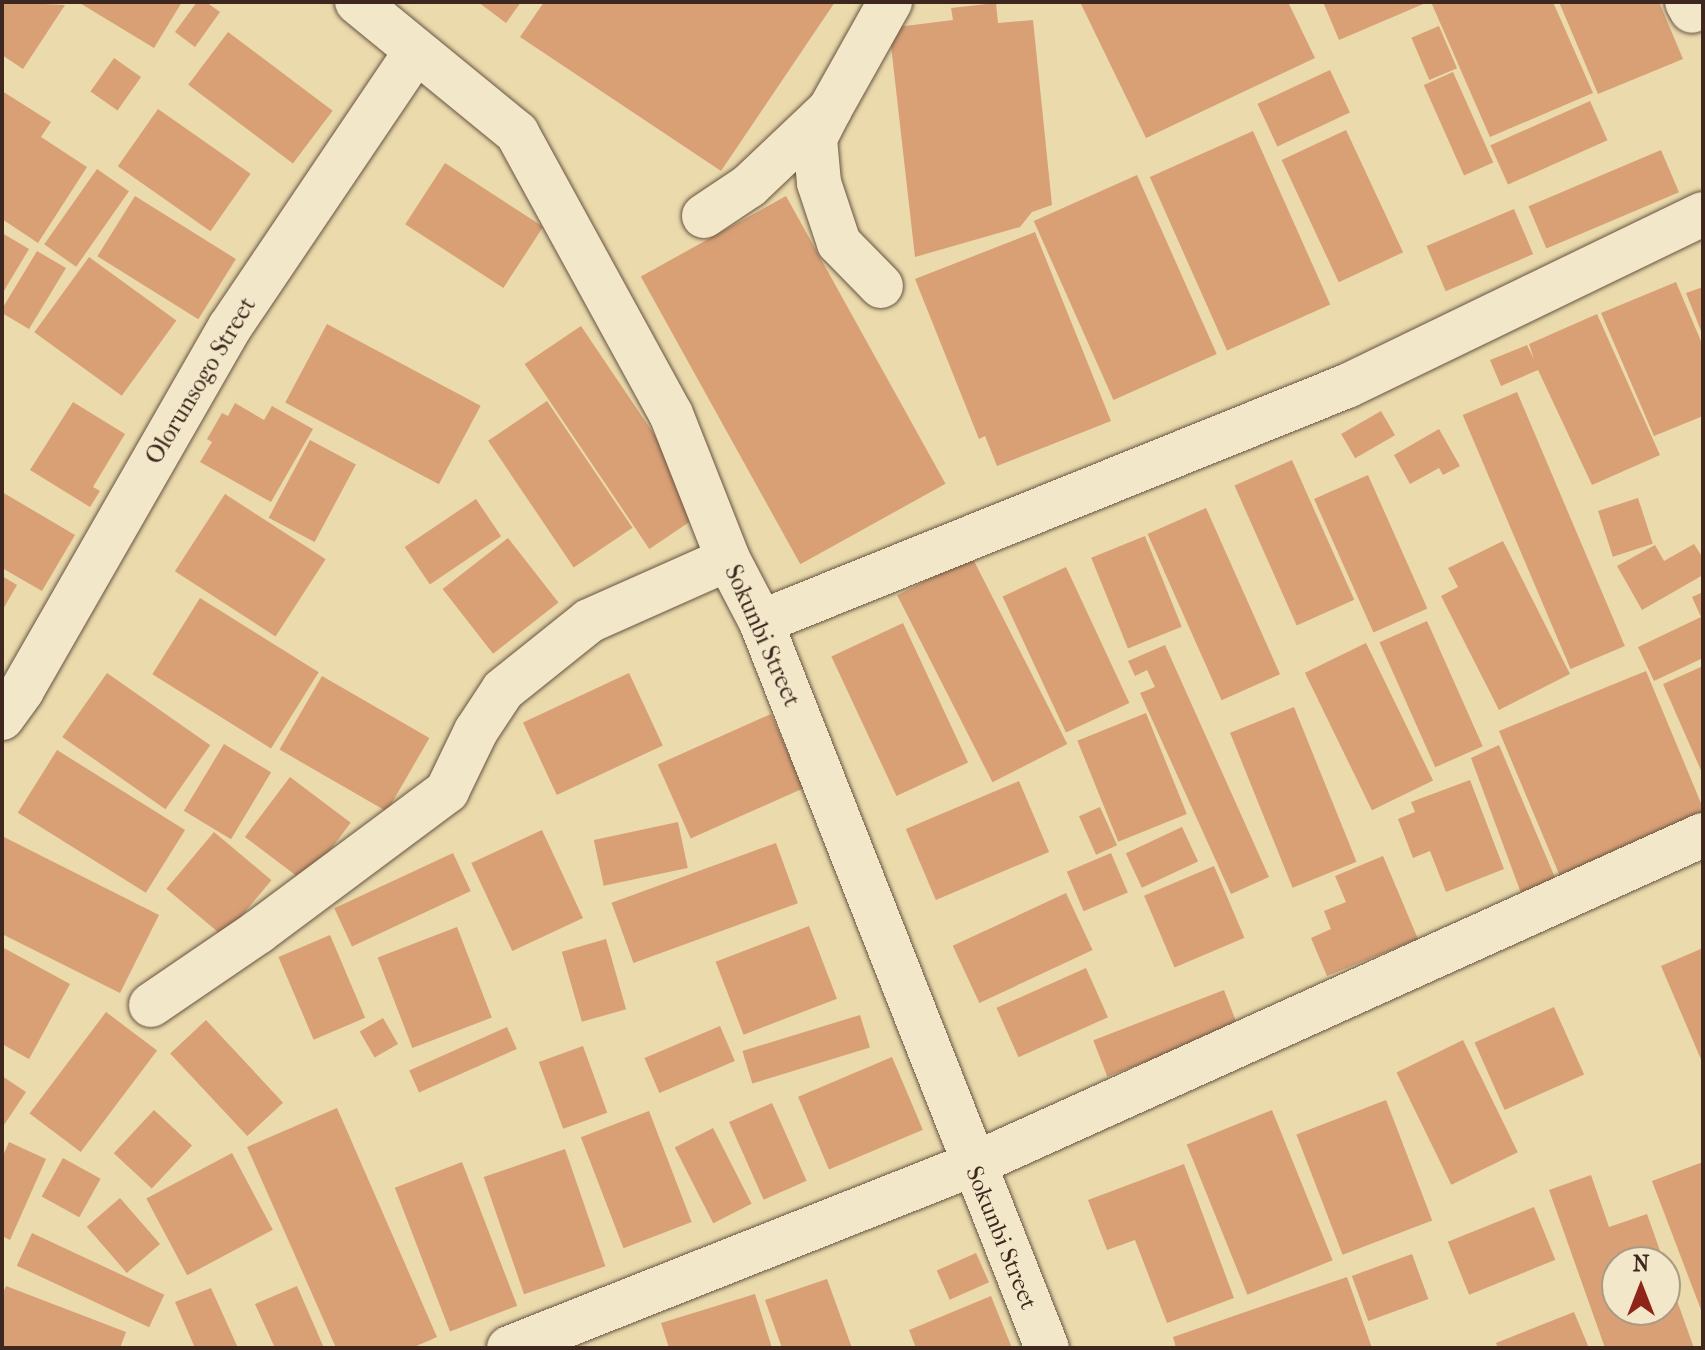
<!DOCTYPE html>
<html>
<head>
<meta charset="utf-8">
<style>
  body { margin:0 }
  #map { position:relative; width:1705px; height:1350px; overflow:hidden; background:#ebdaac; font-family:"IM FELL French Canon",serif }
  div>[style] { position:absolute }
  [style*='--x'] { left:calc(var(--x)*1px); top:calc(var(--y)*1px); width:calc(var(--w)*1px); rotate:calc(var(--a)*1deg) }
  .building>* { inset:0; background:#d9a076; transform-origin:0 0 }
  .roads { filter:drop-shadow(0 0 2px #685442) drop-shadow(0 0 2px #685442) }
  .minor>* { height:44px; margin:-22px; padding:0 22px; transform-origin:22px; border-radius:22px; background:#f2e7c9 }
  span { translate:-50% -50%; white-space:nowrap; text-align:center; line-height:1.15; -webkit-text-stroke:8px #f2e7c9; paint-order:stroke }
  .street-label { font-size:24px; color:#3d271f }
  .frame { position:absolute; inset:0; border:4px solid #3d271f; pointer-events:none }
  .north { position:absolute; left:1601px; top:1246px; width:80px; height:80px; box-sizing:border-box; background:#f2e7c9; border:2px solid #aa9a85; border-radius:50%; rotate:0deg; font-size:22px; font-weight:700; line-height:32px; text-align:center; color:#3d271f }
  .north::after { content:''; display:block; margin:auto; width:28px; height:36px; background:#8f2418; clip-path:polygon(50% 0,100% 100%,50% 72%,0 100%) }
</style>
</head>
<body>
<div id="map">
  <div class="building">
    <div style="clip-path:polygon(2px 2px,65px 5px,23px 69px,2px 55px)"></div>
    <div style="clip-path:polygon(78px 2px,182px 2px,154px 48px)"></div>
    <div style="clip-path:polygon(197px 2px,206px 2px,220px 12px,195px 47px,175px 32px)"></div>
    <div style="clip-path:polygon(478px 2px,521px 2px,506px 23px)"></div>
    <div style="clip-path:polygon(544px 2px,835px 2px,721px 171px,520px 37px)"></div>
    <div style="clip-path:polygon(1080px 2px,1288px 2px,1315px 58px,1146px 138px)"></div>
    <div style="clip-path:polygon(1323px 2px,1428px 2px,1339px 40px)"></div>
    <div style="clip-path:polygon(1431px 2px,1553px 2px,1593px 93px,1490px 137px)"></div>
    <div style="clip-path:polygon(1559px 2px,1659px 2px,1683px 59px,1598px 94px)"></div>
    <div style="clip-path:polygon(996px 3px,998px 23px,1033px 20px,1052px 205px,1032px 212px,1020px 227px,915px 257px,889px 28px,953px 20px,951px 8px)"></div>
    <div style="left:1439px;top:26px;width:46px;height:30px;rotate:67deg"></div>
    <div style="left:228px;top:32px;width:131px;height:66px;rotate:37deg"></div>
    <div style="left:114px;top:58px;width:33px;height:41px;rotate:35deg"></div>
    <div style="left:1330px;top:70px;width:47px;height:80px;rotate:65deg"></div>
    <div style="left:1453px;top:72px;width:99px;height:32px;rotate:66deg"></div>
    <div style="clip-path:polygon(2px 91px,51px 122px,41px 137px,87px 167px,38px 243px,2px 219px)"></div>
    <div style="left:1590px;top:101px;width:43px;height:109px;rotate:66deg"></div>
    <div style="left:158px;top:109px;width:113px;height:70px;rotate:35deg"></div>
    <div style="left:1346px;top:130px;width:135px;height:71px;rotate:65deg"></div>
    <div style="left:1253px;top:131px;width:190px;height:113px;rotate:66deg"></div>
    <div style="left:1661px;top:150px;width:46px;height:144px;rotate:67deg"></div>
    <div style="left:445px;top:163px;width:117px;height:73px;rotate:33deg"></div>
    <div style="left:97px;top:169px;width:39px;height:92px;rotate:35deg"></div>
    <div style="left:1137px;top:175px;width:196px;height:113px;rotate:66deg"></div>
    <div style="left:135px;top:196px;width:119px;height:71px;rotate:32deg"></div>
    <div style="left:786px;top:196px;width:329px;height:166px;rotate:61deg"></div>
    <div style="left:1514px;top:209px;width:49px;height:95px;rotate:67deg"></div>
    <div style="clip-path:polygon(1035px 232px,1111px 421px,997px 466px,985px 436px,979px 439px,915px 279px)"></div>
    <div style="clip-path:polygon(2px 233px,29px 249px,2px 294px)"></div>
    <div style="clip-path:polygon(37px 251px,66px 268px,29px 329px,2px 313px,2px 309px)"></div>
    <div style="left:89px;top:257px;width:108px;height:93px;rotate:36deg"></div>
    <div style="clip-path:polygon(1676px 282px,1703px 346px,1703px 416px,1654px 436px,1601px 313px)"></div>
    <div style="clip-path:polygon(1703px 287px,1703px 336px,1686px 293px)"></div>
    <div style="clip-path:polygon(1597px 314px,1660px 455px,1592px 485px,1538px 370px,1501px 386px,1490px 360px,1527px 345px,1534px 359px,1529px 344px)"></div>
    <div style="left:327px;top:324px;width:174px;height:89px;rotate:28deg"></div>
    <div style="left:581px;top:326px;width:223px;height:68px;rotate:56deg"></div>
    <div style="left:1517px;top:392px;width:276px;height:59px;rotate:67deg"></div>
    <div style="left:547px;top:401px;width:153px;height:71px;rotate:56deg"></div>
    <div style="clip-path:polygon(73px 402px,125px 434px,93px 487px,100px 491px,90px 507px,30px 470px)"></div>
    <div style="clip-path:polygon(235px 403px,264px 420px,272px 406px,313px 429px,271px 502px,200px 462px,212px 442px,207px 439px,222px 413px,228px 416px)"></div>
    <div style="left:1381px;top:411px;width:28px;height:46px;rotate:60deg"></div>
    <div style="clip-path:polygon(1439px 429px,1460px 466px,1443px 475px,1439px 468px,1410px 484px,1394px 455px)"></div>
    <div style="left:310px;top:440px;width:52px;height:88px;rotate:28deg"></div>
    <div style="left:1292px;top:460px;width:153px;height:63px;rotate:66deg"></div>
    <div style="left:1368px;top:475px;width:146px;height:59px;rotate:66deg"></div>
    <div style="clip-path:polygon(2px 492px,75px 535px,42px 591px,2px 568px)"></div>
    <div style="left:225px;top:494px;width:120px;height:92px;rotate:33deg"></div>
    <div style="left:1638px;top:498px;width:48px;height:42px;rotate:72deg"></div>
    <div style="left:476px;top:499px;width:45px;height:86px;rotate:56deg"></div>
    <div style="left:1206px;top:508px;width:182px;height:64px;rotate:66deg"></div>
    <div style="left:1145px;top:536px;width:98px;height:58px;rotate:68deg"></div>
    <div style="left:508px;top:538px;width:82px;height:83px;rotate:52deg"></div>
    <div style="clip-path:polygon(1503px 541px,1570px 674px,1499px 710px,1441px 596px,1458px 587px,1448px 568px)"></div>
    <div style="clip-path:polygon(1694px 544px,1703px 558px,1703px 575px,1642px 610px,1617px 566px,1655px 545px,1664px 561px)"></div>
    <div style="left:972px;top:557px;width:210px;height:84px;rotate:63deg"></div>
    <div style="left:1066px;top:567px;width:150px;height:70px;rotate:65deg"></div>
    <div style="clip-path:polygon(2px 576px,17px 585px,2px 611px)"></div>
    <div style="clip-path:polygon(1703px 592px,1703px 658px,1654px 681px,1638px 647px,1701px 617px,1692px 597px)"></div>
    <div style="left:200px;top:598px;width:140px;height:90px;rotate:32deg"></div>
    <div style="left:1427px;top:621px;width:137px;height:52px;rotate:66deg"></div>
    <div style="left:903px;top:623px;width:154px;height:79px;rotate:65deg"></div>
    <div style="left:1366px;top:643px;width:153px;height:68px;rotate:64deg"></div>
    <div style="clip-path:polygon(1165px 645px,1269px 877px,1231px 894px,1140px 693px,1155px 687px,1147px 670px,1135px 676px,1128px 661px)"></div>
    <div style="clip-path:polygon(1703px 666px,1703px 775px,1663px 684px)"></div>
    <div style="clip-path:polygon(1646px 671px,1703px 808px,1703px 823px,1562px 881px,1499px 731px)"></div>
    <div style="left:107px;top:673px;width:126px;height:78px;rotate:35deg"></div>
    <div style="left:629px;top:673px;width:80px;height:117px;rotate:65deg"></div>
    <div style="left:322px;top:676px;width:124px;height:85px;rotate:30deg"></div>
    <div style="left:1294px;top:707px;width:167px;height:69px;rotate:68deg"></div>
    <div style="left:1146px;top:713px;width:109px;height:74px;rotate:68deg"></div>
    <div style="left:771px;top:714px;width:81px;height:124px;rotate:66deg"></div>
    <div style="left:224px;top:744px;width:55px;height:78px;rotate:31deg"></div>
    <div style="clip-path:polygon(1499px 745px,1556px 880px,1521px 893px,1471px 758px)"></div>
    <div style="left:57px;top:750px;width:151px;height:74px;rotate:32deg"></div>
    <div style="left:290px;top:777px;width:76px;height:75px;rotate:37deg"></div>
    <div style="clip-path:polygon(1470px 780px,1504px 869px,1446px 892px,1430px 851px,1413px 858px,1398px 819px,1415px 812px,1411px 802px)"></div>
    <div style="left:1019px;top:781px;width:77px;height:123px;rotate:67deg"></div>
    <div style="left:1100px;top:807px;width:42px;height:23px;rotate:66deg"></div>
    <div style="left:678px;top:822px;width:47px;height:86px;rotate:78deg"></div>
    <div style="left:1182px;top:827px;width:38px;height:62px;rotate:65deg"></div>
    <div style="left:542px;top:830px;width:97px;height:78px;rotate:65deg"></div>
    <div style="left:214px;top:832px;width:75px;height:74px;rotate:40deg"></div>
    <div style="clip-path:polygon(4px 837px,159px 915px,120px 993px,2px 934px)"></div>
    <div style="left:776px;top:843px;width:64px;height:175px;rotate:70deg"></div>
    <div style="left:453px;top:853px;width:42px;height:131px;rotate:65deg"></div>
    <div style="left:1111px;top:853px;width:43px;height:48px;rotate:67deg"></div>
    <div style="clip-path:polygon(1383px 856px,1418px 939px,1327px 976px,1311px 938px,1331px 929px,1324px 911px,1346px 902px,1335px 876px)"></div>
    <div style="left:1214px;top:866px;width:78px;height:76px;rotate:67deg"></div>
    <div style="left:1066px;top:893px;width:63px;height:125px;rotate:65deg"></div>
    <div style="left:809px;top:926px;width:78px;height:100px;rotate:69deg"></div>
    <div style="left:457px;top:927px;width:97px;height:85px;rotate:69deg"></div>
    <div style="left:330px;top:935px;width:90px;height:56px;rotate:67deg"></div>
    <div style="left:606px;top:939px;width:73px;height:46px;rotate:74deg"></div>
    <div style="clip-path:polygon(2px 947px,70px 984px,29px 1059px,2px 1044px)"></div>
    <div style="clip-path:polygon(1703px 948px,1703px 1064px,1661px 966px)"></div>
    <div style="left:1086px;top:968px;width:54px;height:98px;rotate:66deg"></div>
    <div style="left:1224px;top:990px;width:39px;height:140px;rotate:69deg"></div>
    <div style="left:1554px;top:1007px;width:74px;height:87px;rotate:66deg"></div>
    <div style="left:106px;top:1012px;width:64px;height:127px;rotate:37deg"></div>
    <div style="left:860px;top:1015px;width:34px;height:123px;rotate:73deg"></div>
    <div style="left:383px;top:1018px;width:30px;height:27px;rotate:60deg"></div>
    <div style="left:206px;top:1020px;width:113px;height:49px;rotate:47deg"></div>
    <div style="left:720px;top:1026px;width:38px;height:82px;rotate:67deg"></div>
    <div style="left:507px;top:1027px;width:24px;height:107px;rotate:66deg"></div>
    <div style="left:1463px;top:1040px;width:125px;height:74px;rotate:64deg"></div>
    <div style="left:583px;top:1046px;width:71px;height:47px;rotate:70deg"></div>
    <div style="left:892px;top:1057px;width:79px;height:102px;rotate:67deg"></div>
    <div style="clip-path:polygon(2px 1076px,26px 1092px,2px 1128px)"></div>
    <div style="left:1386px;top:1100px;width:129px;height:96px;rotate:69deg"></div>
    <div style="left:772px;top:1103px;width:85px;height:47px;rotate:66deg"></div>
    <div style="clip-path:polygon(337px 1108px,437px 1337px,412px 1348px,336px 1348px,247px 1147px)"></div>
    <div style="left:154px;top:1110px;width:52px;height:59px;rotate:43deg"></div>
    <div style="left:1272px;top:1110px;width:162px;height:92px;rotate:68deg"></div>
    <div style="left:649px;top:1111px;width:119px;height:73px;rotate:69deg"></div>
    <div style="left:713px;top:1128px;width:85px;height:43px;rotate:63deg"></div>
    <div style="clip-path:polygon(9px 1142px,46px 1159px,10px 1240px,2px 1236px,2px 1158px)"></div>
    <div style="left:565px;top:1149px;width:124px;height:86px;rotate:71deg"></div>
    <div style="left:232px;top:1153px;width:87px;height:97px;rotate:62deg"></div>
    <div style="left:63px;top:1158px;width:43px;height:44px;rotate:29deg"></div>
    <div style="left:462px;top:1162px;width:154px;height:72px;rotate:69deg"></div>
    <div style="clip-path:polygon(1703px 1162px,1703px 1315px,1652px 1181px)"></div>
    <div style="clip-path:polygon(1184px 1164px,1234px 1298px,1167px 1323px,1135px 1240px,1107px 1250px,1088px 1200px)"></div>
    <div style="clip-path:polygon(1591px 1175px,1609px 1227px,1647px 1214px,1664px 1262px,1617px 1262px,1617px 1310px,1665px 1310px,1665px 1267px,1694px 1348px,1605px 1348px,1549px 1190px)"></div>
    <div style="left:120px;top:1198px;width:61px;height:44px;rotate:49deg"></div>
    <div style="left:1534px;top:1207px;width:57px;height:93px;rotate:68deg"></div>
    <div style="left:32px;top:1233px;width:146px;height:36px;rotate:25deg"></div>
    <div style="left:976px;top:1253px;width:32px;height:43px;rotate:66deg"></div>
    <div style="left:1412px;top:1254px;width:48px;height:64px;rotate:70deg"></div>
    <div style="clip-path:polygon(1347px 1277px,1372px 1348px,1176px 1348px,1173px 1337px)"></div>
    <div style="clip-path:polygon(827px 1279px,852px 1348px,782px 1348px,765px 1300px)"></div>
    <div style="clip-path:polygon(6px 1286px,126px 1332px,120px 1348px,2px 1348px,2px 1296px)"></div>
    <div style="clip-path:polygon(297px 1286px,324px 1348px,275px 1348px,255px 1304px)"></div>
    <div style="clip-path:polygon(211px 1288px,238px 1348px,195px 1348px,175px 1302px)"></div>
    <div style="clip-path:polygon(755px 1294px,772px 1348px,669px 1348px,661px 1323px)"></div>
    <div style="clip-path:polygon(991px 1296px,1012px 1348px,916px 1348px,909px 1330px)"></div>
    <div style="clip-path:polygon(1574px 1312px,1589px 1348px,1498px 1348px,1496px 1343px)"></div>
  </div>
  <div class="roads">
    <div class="minor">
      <div style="--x:357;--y:2;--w:207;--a:39.3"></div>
      <div style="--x:517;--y:133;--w:320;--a:61.3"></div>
      <div style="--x:671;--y:414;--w:156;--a:68.5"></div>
      <div style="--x:728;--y:559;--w:71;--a:62.4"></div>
      <div style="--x:761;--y:622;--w:780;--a:68.5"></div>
      <div style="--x:1687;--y:2;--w:10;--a:61"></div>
      <div style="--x:830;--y:109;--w:34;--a:117"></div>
      <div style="--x:815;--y:139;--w:44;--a:84.8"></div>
      <div style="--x:819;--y:183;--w:63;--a:71.6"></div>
      <div style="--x:839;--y:243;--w:60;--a:45.7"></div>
      <div style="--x:704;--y:216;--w:54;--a:-33.7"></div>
      <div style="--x:749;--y:186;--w:112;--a:-43.5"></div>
      <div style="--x:830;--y:109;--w:123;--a:-60.7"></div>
      <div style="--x:761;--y:622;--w:632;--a:-21.94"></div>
      <div style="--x:1347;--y:386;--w:395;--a:-25.8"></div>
      <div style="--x:2;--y:718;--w:34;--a:-54"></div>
      <div style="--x:22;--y:690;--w:418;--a:-60.2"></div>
      <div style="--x:230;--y:327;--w:331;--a:-56"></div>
      <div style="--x:151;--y:1005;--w:130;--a:-34.3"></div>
      <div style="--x:258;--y:932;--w:236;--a:-36.7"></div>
      <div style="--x:447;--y:791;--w:67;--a:-64.2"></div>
      <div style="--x:476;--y:731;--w:49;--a:-56.6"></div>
      <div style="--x:503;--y:690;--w:110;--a:-38.7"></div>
      <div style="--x:589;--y:621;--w:152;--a:-24"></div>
      <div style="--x:509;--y:1348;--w:498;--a:-21.6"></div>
      <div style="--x:972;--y:1165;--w:802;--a:-24.3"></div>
    </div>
  </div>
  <div class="street-label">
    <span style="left:201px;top:381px;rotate:-59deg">Olorunsogo Street</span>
    <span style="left:762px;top:636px;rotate:66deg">Sokunbi Street</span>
    <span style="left:1001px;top:1238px;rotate:68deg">Sokunbi Street</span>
  </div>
  <div class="frame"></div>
  <div class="north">N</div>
</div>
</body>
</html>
